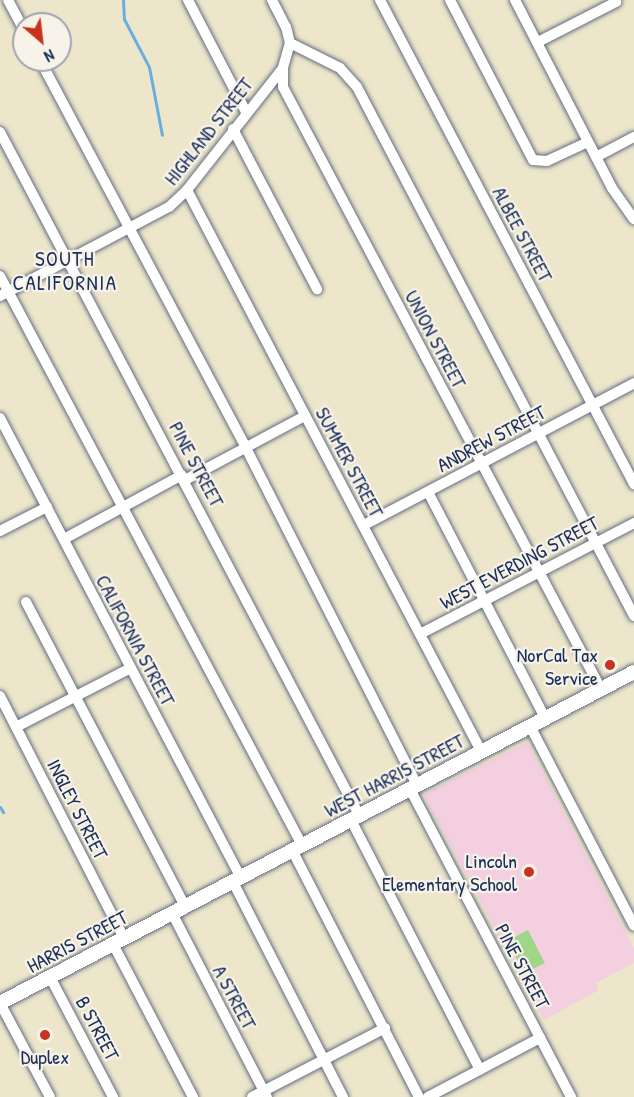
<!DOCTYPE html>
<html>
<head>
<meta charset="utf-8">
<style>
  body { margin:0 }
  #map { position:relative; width:634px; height:1097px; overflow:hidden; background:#ede6ca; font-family:"Patrick Hand",sans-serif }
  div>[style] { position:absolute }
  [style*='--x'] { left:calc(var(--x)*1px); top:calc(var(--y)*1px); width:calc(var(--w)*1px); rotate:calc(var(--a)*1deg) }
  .built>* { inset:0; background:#f3cfdf }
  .green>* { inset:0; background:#a0d687; transform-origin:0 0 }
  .stream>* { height:3px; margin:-1.5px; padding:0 1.5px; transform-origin:1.5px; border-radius:1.5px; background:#68afdf }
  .roads { filter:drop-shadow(0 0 2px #646f84) drop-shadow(0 0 2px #646f84) }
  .minor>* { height:10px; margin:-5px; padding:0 5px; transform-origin:5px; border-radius:5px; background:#fff }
  .major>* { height:14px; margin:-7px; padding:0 7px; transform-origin:7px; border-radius:7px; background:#fff }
  .dots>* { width:16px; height:16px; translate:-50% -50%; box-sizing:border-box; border:3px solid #f7f3e8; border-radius:50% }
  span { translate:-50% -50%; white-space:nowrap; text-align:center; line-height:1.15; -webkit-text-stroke:4.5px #f7f3e8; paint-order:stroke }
  .street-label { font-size:20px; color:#1b2f5e }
  .poi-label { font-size:20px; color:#1b2f5e }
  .right { translate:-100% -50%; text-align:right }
  .neighbourhood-label { font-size:21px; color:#1b2f5e; letter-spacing:1.5px }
  .north { position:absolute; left:12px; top:12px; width:60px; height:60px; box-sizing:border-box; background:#f7f3e8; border:2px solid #9fa5b1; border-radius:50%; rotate:152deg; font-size:16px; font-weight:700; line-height:24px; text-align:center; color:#1b2f5e }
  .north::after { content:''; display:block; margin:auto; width:21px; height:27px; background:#c8321e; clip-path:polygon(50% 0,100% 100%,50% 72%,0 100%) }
</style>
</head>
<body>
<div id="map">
  <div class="built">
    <div style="clip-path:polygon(527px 742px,634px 948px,634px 963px,596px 983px,599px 990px,544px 1020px,424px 796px,428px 792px)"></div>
  </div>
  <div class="green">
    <div style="left:528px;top:930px;width:37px;height:23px;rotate:63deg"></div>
  </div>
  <div class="stream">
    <div style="--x:123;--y:0;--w:19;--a:87"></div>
    <div style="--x:124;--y:19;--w:54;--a:62.5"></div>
    <div style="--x:149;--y:67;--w:69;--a:79.2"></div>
    <div style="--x:0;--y:807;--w:6;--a:59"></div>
  </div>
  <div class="roads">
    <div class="minor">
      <div style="--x:8;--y:0;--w:34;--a:62"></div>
      <div style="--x:188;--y:0;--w:126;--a:62.6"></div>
      <div style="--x:272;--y:0;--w:30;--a:63"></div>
      <div style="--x:286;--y:27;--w:16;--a:76"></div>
      <div style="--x:290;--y:43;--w:26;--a:106"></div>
      <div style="--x:283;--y:68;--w:19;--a:90"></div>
      <div style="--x:283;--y:87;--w:681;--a:62.16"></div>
      <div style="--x:380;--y:0;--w:547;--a:62.31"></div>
      <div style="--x:450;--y:0;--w:180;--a:62.6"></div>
      <div style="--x:533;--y:160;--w:14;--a:4"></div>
      <div style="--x:547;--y:161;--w:45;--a:-24.9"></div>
      <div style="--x:515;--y:0;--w:212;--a:62.7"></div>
      <div style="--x:612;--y:188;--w:38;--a:55"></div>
      <div style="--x:538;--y:42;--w:88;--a:-27.1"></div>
      <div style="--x:290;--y:43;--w:56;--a:26.6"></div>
      <div style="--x:340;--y:68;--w:25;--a:48"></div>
      <div style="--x:357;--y:87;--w:597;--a:62.36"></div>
      <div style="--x:40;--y:60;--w:439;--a:62"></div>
      <div style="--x:246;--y:448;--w:378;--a:63.1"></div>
      <div style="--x:233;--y:129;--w:181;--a:62.3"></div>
      <div style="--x:0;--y:132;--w:772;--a:62.27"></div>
      <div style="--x:596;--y:157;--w:43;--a:-27.8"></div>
      <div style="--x:187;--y:190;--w:633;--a:62.34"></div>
      <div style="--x:0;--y:276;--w:644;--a:62.04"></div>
      <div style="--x:0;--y:296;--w:191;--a:-27.8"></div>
      <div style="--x:169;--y:207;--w:25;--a:-43"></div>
      <div style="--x:187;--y:190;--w:155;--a:-51.8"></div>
      <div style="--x:0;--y:418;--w:519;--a:62.35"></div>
      <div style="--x:185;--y:480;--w:136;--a:-28.1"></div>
      <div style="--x:428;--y:492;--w:254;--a:62.6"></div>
      <div style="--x:364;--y:525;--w:305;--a:-27.7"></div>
      <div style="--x:0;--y:531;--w:53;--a:-27.1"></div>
      <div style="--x:64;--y:539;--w:134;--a:-28.5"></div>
      <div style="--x:26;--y:602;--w:343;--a:62.4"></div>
      <div style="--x:420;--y:634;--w:241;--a:-27.4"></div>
      <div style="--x:0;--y:696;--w:272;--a:62.9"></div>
      <div style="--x:530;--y:726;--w:225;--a:62.5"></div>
      <div style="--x:16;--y:727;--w:129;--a:-27.2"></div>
      <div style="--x:410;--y:789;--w:348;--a:62.4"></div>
      <div style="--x:351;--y:820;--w:281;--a:62.7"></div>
      <div style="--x:292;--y:850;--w:278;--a:62.8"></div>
      <div style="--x:233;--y:882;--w:242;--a:62.9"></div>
      <div style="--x:172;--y:913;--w:207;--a:62.7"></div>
      <div style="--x:113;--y:944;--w:173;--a:62.4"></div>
      <div style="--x:50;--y:977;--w:136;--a:62.3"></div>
      <div style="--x:0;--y:1003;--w:106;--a:62"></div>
      <div style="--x:252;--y:1097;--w:150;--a:-27.4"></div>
      <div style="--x:428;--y:1097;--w:127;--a:-27.8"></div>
    </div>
    <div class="major">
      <div style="--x:0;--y:1003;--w:715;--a:-27.57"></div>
    </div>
  </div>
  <div class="dots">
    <div style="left:610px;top:665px;background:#c8321e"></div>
    <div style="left:529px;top:872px;background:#c8321e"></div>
    <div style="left:45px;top:1035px;background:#c8321e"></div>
  </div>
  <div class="street-label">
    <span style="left:208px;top:131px;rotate:-52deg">HIGHLAND STREET</span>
    <span style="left:523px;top:234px;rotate:62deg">ALBEE STREET</span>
    <span style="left:436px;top:339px;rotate:62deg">UNION STREET</span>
    <span style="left:491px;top:438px;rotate:-28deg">ANDREW STREET</span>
    <span style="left:350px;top:462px;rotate:62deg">SUMMER STREET</span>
    <span style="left:197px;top:464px;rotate:62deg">PINE STREET</span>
    <span style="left:519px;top:562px;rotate:-28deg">WEST EVERDING STREET</span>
    <span style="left:136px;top:640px;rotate:62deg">CALIFORNIA STREET</span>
    <span style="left:394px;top:775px;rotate:-28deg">WEST HARRIS STREET</span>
    <span style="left:78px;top:809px;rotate:63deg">INGLEY STREET</span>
    <span style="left:77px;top:941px;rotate:-28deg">HARRIS STREET</span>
    <span style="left:523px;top:966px;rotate:62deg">PINE STREET</span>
    <span style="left:235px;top:997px;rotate:62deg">A STREET</span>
    <span style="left:98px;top:1028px;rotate:62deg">B STREET</span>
  </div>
  <div class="poi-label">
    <span class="right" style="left:598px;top:666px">NorCal Tax<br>Service</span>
    <span class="right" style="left:517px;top:872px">Lincoln<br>Elementary School</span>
    <span style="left:45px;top:1056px">Duplex</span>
  </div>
  <div class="neighbourhood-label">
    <span style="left:65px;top:271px">SOUTH<br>CALIFORNIA</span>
  </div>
  <div class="north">N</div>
</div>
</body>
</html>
